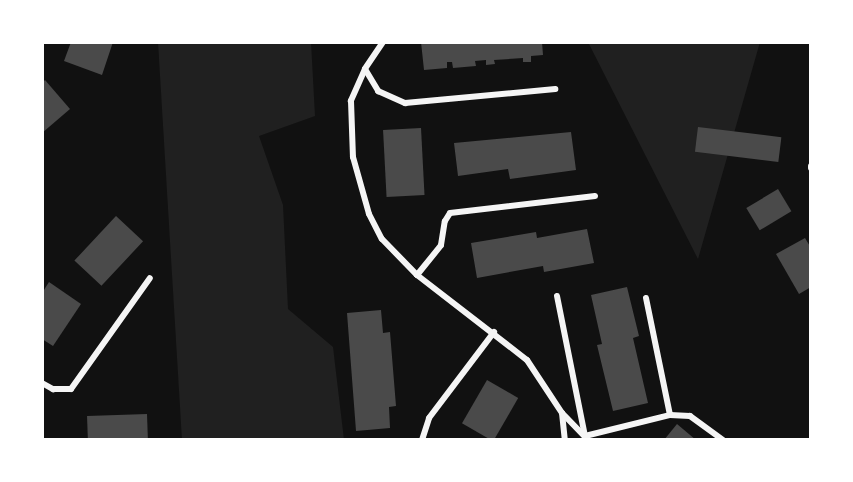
<!DOCTYPE html>
<html>
<head>
<meta charset="utf-8">
<style>
  body { margin:0 }
  #map { position:relative; width:853px; height:482px; overflow:hidden; background:#111; font-family:Montserrat,sans-serif }
  div>[style] { position:absolute }
  [style*='--x'] { left:calc(var(--x)*1px); top:calc(var(--y)*1px); width:calc(var(--w)*1px); rotate:calc(var(--a)*1deg) }
  .green>* { inset:0; background:#202020 }
  .building>* { inset:0; background:#4a4a4a; transform-origin:0 0 }
  .minor>* { height:6px; margin:-3px; padding:0 3px; transform-origin:3px; border-radius:3px; background:#f5f5f5 }
  span { translate:-50% -50%; white-space:nowrap; text-align:center; line-height:1.15; -webkit-text-stroke:6px #fff; paint-order:stroke }
  .frame { position:absolute; inset:0; border:44px solid #fff; pointer-events:none }
</style>
</head>
<body>
<div id="map">
  <div class="green">
    <div style="clip-path:polygon(158px 42px,311px 42px,315px 116px,259px 136px,283px 205px,288px 309px,333px 347px,344px 440px,182px 440px)"></div>
    <div style="clip-path:polygon(588px 42px,760px 42px,698px 259px)"></div>
  </div>
  <div class="building">
    <div style="clip-path:polygon(71px 42px,113px 42px,102px 75px,64px 61px)"></div>
    <div style="clip-path:polygon(421px 42px,542px 42px,543px 55px,531px 56px,531px 62px,523px 62px,523px 58px,494px 60px,495px 64px,486px 65px,486px 60px,475px 61px,476px 66px,453px 68px,452px 62px,447px 62px,447px 68px,424px 70px)"></div>
    <div style="clip-path:polygon(45px 80px,70px 109px,42px 133px,42px 83px)"></div>
    <div style="left:698px;top:127px;width:84px;height:25px;rotate:7deg"></div>
    <div style="left:421px;top:128px;width:67px;height:38px;rotate:87deg"></div>
    <div style="clip-path:polygon(571px 132px,576px 170px,510px 179px,508px 169px,458px 176px,454px 143px)"></div>
    <div style="left:778px;top:189px;width:26px;height:37px;rotate:59deg"></div>
    <div style="left:116px;top:216px;width:37px;height:61px;rotate:43deg"></div>
    <div style="clip-path:polygon(587px 229px,594px 263px,544px 272px,543px 266px,477px 278px,471px 243px,536px 232px,537px 238px)"></div>
    <div style="clip-path:polygon(805px 238px,811px 248px,811px 287px,799px 294px,776px 254px)"></div>
    <div style="clip-path:polygon(49px 282px,81px 304px,53px 346px,42px 339px,42px 293px)"></div>
    <div style="clip-path:polygon(627px 287px,639px 336px,633px 338px,648px 403px,613px 411px,597px 345px,602px 344px,591px 295px)"></div>
    <div style="clip-path:polygon(381px 310px,383px 333px,390px 332px,396px 406px,389px 407px,390px 428px,356px 431px,347px 313px)"></div>
    <div style="left:487px;top:380px;width:36px;height:50px;rotate:30deg"></div>
    <div style="left:147px;top:414px;width:26px;height:60px;rotate:88deg"></div>
    <div style="clip-path:polygon(677px 424px,696px 440px,664px 440px)"></div>
  </div>
  <div class="minor">
    <div style="--x:383;--y:42;--w:32;--a:124"></div>
    <div style="--x:365;--y:69;--w:35;--a:114"></div>
    <div style="--x:351;--y:101;--w:56;--a:88"></div>
    <div style="--x:353;--y:157;--w:59;--a:74.3"></div>
    <div style="--x:369;--y:214;--w:28;--a:63"></div>
    <div style="--x:382;--y:239;--w:50;--a:45.8"></div>
    <div style="--x:417;--y:275;--w:139;--a:37.7"></div>
    <div style="--x:527;--y:360;--w:64;--a:56.6"></div>
    <div style="--x:562;--y:413;--w:27;--a:84"></div>
    <div style="--x:365;--y:69;--w:26;--a:59"></div>
    <div style="--x:378;--y:91;--w:30;--a:24"></div>
    <div style="--x:405;--y:103;--w:151;--a:-5.3"></div>
    <div style="--x:811;--y:166;--w:2;--a:90"></div>
    <div style="--x:417;--y:275;--w:38;--a:-51"></div>
    <div style="--x:441;--y:245;--w:24;--a:-81"></div>
    <div style="--x:445;--y:221;--w:9;--a:-58"></div>
    <div style="--x:450;--y:213;--w:146;--a:-6.7"></div>
    <div style="--x:557;--y:296;--w:143;--a:78.7"></div>
    <div style="--x:646;--y:298;--w:119;--a:78.4"></div>
    <div style="--x:42;--y:383;--w:13;--a:29"></div>
    <div style="--x:53;--y:389;--w:18;--a:0"></div>
    <div style="--x:71;--y:389;--w:136;--a:-54.6"></div>
    <div style="--x:563;--y:414;--w:36;--a:46"></div>
    <div style="--x:585;--y:436;--w:88;--a:-13.9"></div>
    <div style="--x:670;--y:415;--w:20;--a:3"></div>
    <div style="--x:690;--y:416;--w:41;--a:36"></div>
    <div style="--x:422;--y:440;--w:23;--a:-72"></div>
    <div style="--x:429;--y:418;--w:108;--a:-52.9"></div>
  </div>
  <div class="frame"></div>
</div>
</body>
</html>
